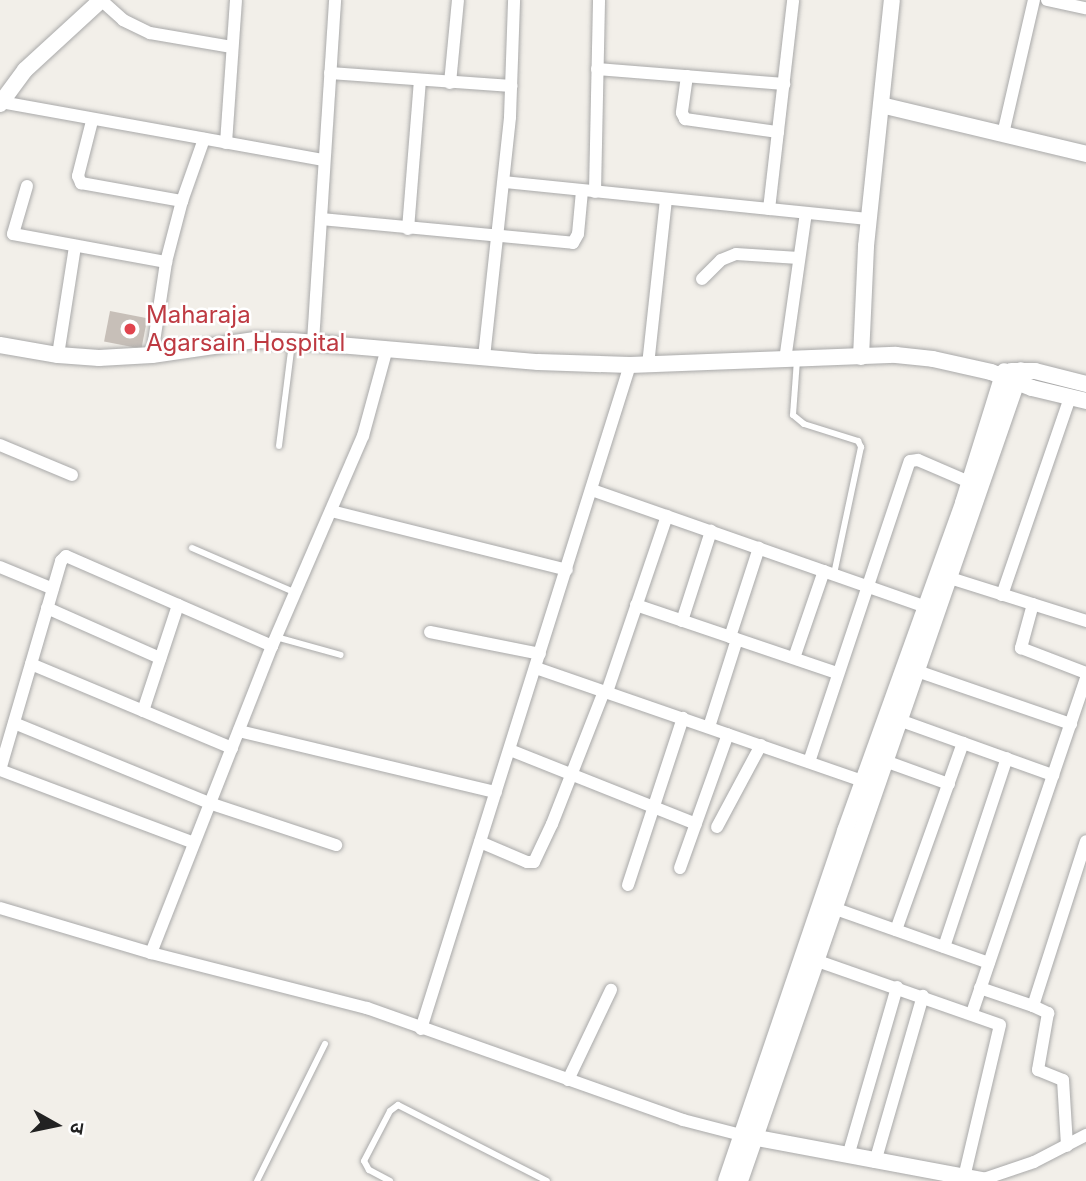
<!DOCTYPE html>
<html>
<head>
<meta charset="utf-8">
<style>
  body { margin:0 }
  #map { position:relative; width:1086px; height:1181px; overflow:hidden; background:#f2efe9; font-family:Inter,"Noto Sans Devanagari",sans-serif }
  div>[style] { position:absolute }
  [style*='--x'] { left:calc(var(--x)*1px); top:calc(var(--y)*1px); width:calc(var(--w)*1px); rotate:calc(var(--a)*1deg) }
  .building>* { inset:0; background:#c7bfb8; transform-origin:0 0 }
  .roads { filter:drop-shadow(0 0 2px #a9a9a9) drop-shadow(0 0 2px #a9a9a9) }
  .service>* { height:6px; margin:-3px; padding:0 3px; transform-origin:3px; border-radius:3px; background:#fff }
  .minor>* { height:12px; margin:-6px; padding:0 6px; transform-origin:6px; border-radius:6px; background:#fff }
  .tertiary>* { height:16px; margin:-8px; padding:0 8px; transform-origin:8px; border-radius:8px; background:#fff }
  .dots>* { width:19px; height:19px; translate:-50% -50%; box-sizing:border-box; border:4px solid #fff; border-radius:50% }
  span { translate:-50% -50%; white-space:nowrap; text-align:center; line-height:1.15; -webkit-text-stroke:5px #fff; paint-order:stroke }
  .health-label { font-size:24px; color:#be3a42 }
  .left { translate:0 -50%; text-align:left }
  .north { position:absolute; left:21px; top:1090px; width:70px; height:70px; -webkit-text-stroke:5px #fff; paint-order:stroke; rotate:99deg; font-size:19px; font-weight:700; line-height:28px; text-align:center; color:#222 }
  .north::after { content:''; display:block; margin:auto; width:24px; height:32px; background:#222; clip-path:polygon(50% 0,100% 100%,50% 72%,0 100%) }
</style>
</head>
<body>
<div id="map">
  <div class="building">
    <div style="left:110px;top:311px;width:38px;height:31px;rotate:11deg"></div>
  </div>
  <div class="roads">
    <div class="service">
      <div style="--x:797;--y:360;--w:55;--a:94.2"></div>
      <div style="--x:793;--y:415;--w:14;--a:39"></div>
      <div style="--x:804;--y:424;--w:57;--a:17.5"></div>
      <div style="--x:858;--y:441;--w:7;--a:63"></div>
      <div style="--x:861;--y:447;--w:130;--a:102"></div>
      <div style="--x:279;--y:446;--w:104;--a:-82.8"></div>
      <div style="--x:192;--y:548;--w:113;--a:23.4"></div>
      <div style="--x:276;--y:637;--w:67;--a:15.5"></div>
      <div style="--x:257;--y:1181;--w:153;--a:-63.6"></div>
      <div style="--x:390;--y:1181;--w:24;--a:-152"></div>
      <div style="--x:369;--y:1170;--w:10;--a:-119"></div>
      <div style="--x:364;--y:1161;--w:56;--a:-62.5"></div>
      <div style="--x:390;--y:1111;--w:10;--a:-37"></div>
      <div style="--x:398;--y:1105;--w:167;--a:27"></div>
    </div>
    <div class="minor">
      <div style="--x:101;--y:0;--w:30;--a:42"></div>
      <div style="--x:123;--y:20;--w:30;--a:26"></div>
      <div style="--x:150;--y:33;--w:83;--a:9.7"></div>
      <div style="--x:1047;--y:0;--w:40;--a:12"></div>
      <div style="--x:597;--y:69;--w:188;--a:4.6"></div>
      <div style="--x:330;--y:73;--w:182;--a:4.1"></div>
      <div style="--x:687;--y:76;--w:37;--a:98"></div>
      <div style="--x:682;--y:113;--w:7;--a:63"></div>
      <div style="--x:685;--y:119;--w:94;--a:8"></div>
      <div style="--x:450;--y:83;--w:83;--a:-84.5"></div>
      <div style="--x:1;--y:102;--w:328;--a:10.2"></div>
      <div style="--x:92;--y:121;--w:57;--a:104.3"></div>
      <div style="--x:78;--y:176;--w:8;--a:67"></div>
      <div style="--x:81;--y:183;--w:103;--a:10.1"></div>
      <div style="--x:1003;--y:134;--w:138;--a:-77"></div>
      <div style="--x:226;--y:143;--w:143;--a:-86"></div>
      <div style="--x:504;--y:182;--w:367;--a:5.8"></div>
      <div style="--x:27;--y:186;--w:50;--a:106.3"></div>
      <div style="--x:13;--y:234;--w:156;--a:10.4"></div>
      <div style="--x:595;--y:192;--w:192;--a:-88.8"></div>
      <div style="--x:769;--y:209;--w:210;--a:-83.4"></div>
      <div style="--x:321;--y:219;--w:253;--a:5.4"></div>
      <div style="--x:573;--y:243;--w:10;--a:-61"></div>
      <div style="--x:578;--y:234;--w:43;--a:-84.7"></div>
      <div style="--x:408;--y:229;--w:149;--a:-85.4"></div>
      <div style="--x:702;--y:279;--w:27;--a:-45"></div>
      <div style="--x:721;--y:260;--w:16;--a:-22"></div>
      <div style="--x:736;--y:254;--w:63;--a:3.6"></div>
      <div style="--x:313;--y:342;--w:343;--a:-86.3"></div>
      <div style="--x:58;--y:355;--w:110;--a:-81.1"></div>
      <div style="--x:152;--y:355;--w:94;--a:-81.4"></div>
      <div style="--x:166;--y:262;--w:63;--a:-75.3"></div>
      <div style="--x:182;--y:201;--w:66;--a:-70.5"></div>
      <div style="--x:484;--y:357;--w:241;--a:-83.8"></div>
      <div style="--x:510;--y:117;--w:117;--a:-88"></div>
      <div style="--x:785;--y:360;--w:148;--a:-81.9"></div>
      <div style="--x:648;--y:365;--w:167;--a:-83.8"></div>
      <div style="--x:0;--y:445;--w:78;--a:22.6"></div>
      <div style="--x:592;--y:490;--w:360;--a:19.3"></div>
      <div style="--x:331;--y:511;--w:243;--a:14"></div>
      <div style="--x:0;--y:567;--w:57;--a:22.5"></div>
      <div style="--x:950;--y:578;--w:143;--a:17.5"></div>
      <div style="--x:1002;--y:595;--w:209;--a:-71"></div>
      <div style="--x:1033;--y:604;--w:46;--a:105.3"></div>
      <div style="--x:1021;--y:648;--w:70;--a:21"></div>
      <div style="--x:636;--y:605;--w:212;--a:18.7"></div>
      <div style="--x:47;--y:608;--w:124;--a:23.9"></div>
      <div style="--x:682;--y:621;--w:95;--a:-72.1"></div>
      <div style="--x:430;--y:632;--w:112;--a:11.3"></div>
      <div style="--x:730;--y:637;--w:94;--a:-72"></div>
      <div style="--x:794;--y:658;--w:92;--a:-71"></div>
      <div style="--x:31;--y:664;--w:218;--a:22.7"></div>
      <div style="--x:536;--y:668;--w:352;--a:19.1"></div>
      <div style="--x:917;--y:671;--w:163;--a:19"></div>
      <div style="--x:607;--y:692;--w:186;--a:-71.2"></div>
      <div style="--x:143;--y:711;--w:112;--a:-71.7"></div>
      <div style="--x:899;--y:720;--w:164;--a:19.7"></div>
      <div style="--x:14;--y:723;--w:211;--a:22.3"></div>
      <div style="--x:209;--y:803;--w:134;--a:18.3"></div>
      <div style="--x:709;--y:727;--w:92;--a:-72.3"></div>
      <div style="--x:239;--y:731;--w:264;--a:13.4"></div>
      <div style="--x:510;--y:750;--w:200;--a:21.7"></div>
      <div style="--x:885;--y:761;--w:68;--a:19.8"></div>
      <div style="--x:809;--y:762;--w:317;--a:-71.5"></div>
      <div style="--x:910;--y:461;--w:8;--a:-7"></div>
      <div style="--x:918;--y:460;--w:56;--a:23.3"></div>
      <div style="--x:0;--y:770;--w:218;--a:-73.7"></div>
      <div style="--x:61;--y:561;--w:7;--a:-45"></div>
      <div style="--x:66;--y:556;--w:225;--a:23.6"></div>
      <div style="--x:0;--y:770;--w:205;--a:20.6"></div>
      <div style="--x:717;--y:827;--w:93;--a:-61.8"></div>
      <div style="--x:480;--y:842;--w:51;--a:23.1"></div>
      <div style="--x:527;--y:862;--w:7;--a:0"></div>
      <div style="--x:534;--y:862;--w:42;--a:-64.7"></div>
      <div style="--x:552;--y:824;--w:143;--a:-68.6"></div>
      <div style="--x:680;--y:868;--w:142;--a:-70.3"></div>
      <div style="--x:628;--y:885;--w:176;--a:-71.8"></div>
      <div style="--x:0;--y:908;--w:158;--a:16.6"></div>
      <div style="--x:151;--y:953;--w:223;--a:14.3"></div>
      <div style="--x:367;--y:1008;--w:335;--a:19.5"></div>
      <div style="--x:683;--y:1120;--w:60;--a:14.5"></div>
      <div style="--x:833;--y:908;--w:165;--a:19.4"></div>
      <div style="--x:896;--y:930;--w:199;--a:-70.3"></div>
      <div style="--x:944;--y:947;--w:199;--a:-71.6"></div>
      <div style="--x:151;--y:953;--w:330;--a:-68.5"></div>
      <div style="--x:272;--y:646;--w:229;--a:-66.6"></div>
      <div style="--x:363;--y:436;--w:91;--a:-74.7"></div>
      <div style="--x:809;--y:958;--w:202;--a:19.3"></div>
      <div style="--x:1000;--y:1025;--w:156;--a:103.3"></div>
      <div style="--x:980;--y:988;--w:56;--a:18.8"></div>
      <div style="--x:1033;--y:1006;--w:173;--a:-72.2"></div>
      <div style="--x:1033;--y:1006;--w:17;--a:25"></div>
      <div style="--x:1048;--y:1013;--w:58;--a:100"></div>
      <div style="--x:1038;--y:1070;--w:27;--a:22"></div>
      <div style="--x:1063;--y:1080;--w:66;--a:86.5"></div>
      <div style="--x:972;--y:1013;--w:353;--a:-71.2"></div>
      <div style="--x:421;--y:1029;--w:696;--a:-72.53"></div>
      <div style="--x:568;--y:1080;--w:100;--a:-64.5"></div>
      <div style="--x:848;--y:1156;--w:176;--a:-73.8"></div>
      <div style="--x:875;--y:1162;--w:173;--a:-73.9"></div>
      <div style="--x:981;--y:1180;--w:56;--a:-18.8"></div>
      <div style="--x:1034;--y:1162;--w:59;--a:-27.4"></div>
    </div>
    <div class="tertiary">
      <div style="--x:0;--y:104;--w:42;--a:-53.7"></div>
      <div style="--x:25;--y:70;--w:103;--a:-42.6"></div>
      <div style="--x:881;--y:105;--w:211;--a:13.4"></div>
      <div style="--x:0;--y:345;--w:59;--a:9.8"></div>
      <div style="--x:58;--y:355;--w:41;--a:4.2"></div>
      <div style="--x:99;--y:358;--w:53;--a:-3.2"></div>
      <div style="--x:152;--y:355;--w:104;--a:-8.3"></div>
      <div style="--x:255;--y:340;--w:37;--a:2"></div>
      <div style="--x:292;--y:341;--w:247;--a:4.9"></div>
      <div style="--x:538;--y:362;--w:92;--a:1.9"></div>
      <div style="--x:630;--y:365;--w:266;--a:-2.2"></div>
      <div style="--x:896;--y:355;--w:37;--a:6"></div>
      <div style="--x:933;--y:359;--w:59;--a:12.6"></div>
      <div style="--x:991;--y:372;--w:44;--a:21.3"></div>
      <div style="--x:1032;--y:388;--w:56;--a:13.5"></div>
      <div style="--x:861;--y:357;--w:111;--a:-87.4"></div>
      <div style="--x:866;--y:246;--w:247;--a:-84"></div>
      <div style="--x:1011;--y:371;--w:24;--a:0"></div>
      <div style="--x:1035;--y:371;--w:53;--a:14.3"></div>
      <div style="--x:747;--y:1136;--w:245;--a:10.6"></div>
      <div style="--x:726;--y:1181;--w:370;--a:-71.2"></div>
      <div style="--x:845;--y:831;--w:349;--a:-70.2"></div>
      <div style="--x:963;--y:503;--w:138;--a:-72.7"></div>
      <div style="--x:740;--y:1181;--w:858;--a:-70.89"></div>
    </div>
  </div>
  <div class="dots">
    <div style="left:130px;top:329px;background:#e0444e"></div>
  </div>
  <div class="health-label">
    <span class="left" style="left:146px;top:329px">Maharaja<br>Agarsain Hospital</span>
  </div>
  <div class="north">उ</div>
</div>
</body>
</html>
